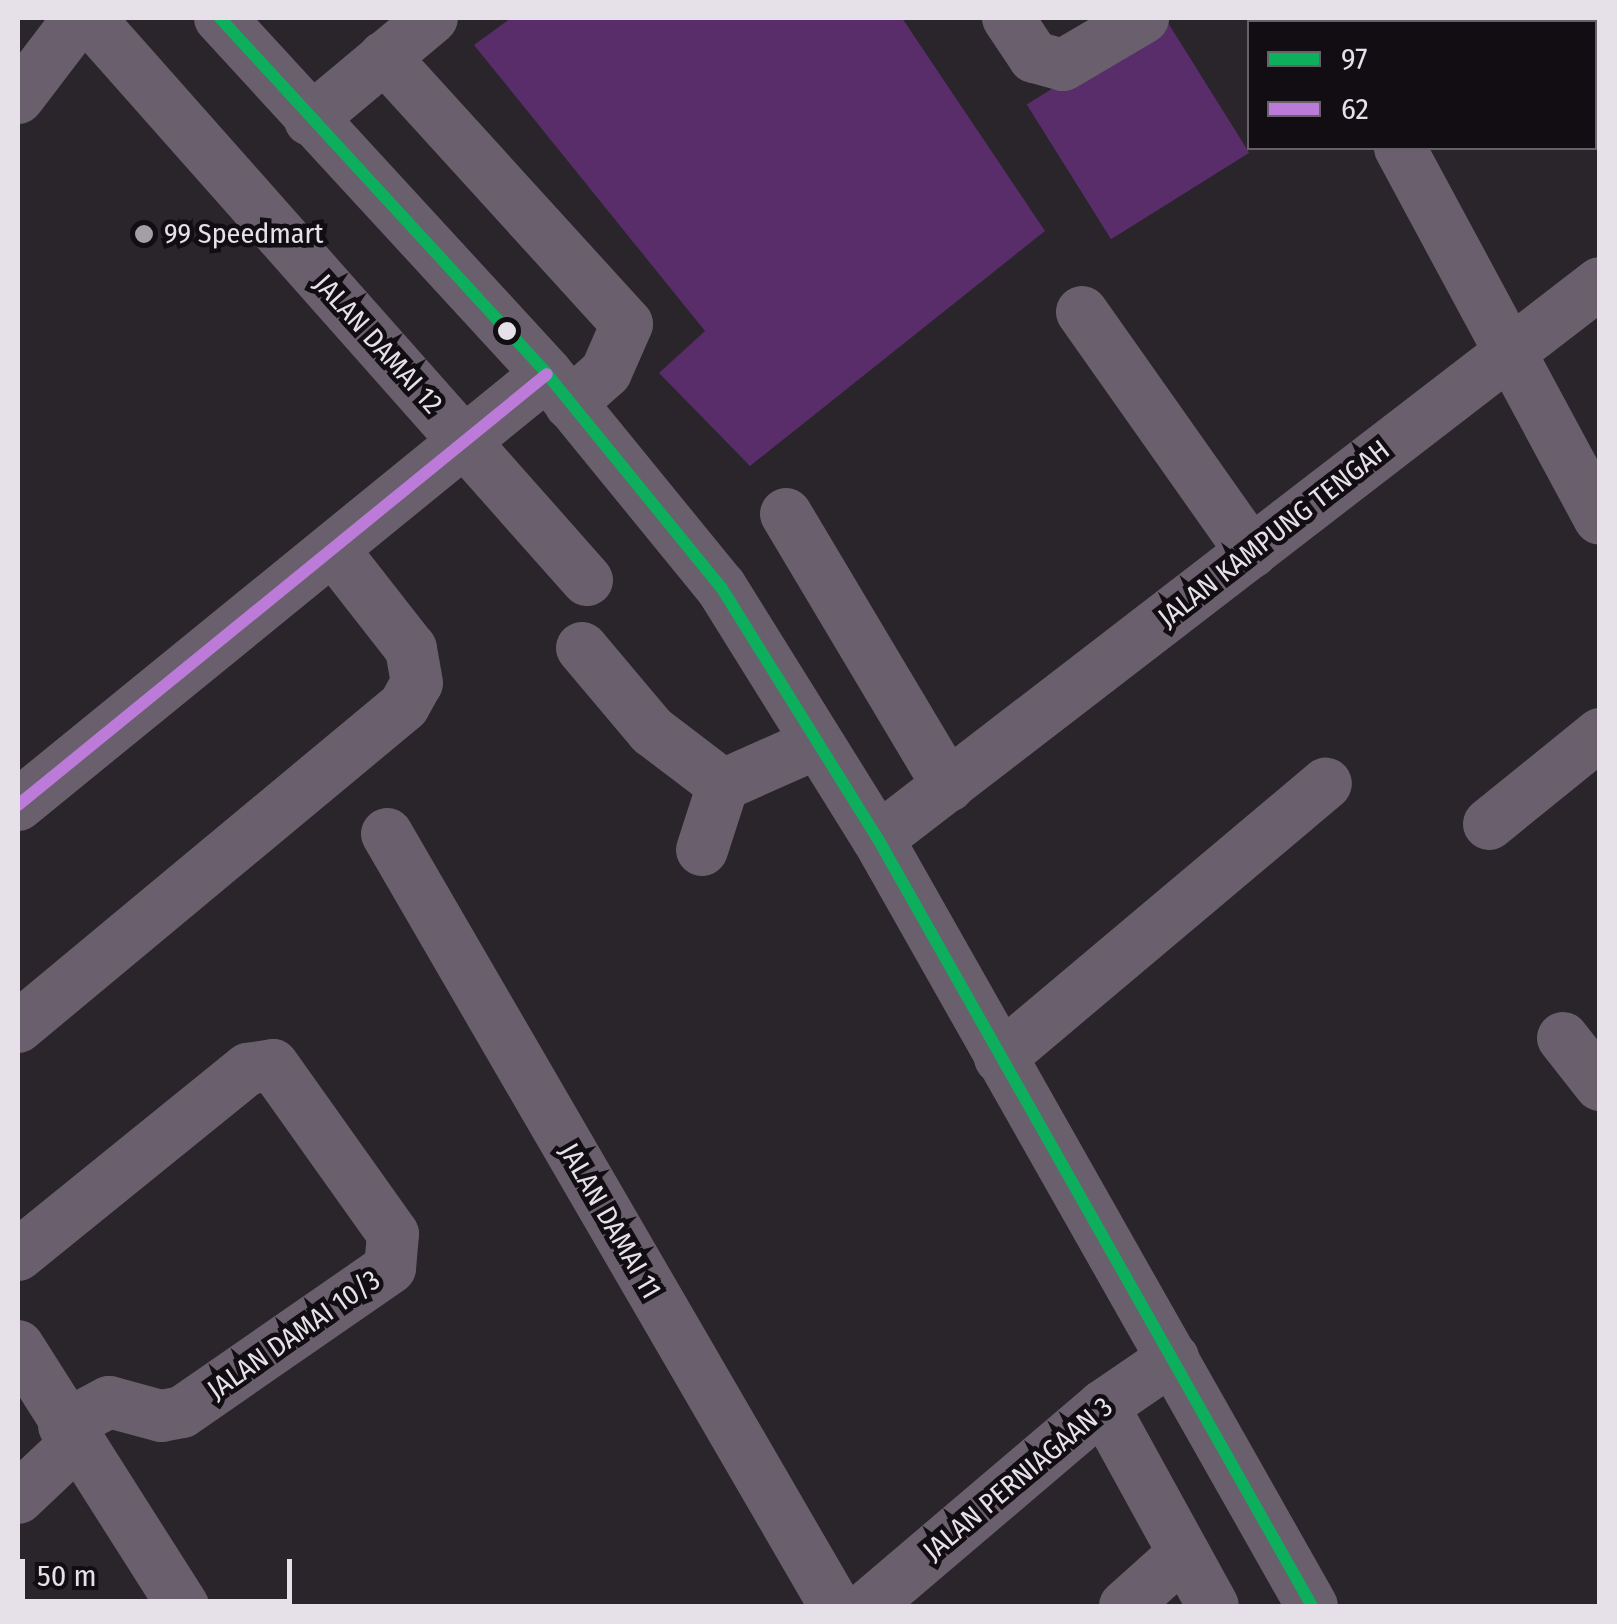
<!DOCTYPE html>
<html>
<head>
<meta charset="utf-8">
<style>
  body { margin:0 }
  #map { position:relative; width:1617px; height:1624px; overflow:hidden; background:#29252b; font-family:"Fira Sans Condensed",sans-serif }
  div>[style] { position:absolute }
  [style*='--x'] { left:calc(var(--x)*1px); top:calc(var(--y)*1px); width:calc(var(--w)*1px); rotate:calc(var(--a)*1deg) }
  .green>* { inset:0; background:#592d6a; transform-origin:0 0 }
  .minor>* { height:52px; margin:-26px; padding:0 26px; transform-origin:26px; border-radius:26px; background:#695f6d }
  .bus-1>* { height:12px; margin:-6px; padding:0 6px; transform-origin:6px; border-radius:6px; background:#0daf5c }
  .bus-2>* { height:12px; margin:-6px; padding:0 6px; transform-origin:6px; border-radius:6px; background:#bd7bd9 }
  .dots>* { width:28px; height:28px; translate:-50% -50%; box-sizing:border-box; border:5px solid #110d12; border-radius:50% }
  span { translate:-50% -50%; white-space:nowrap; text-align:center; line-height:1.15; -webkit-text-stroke:9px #110d12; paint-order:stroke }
  .poi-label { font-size:28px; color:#e6e0e8 }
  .left { translate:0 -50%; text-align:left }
  .street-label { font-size:28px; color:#e6e0e8 }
  .frame { position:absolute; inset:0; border:20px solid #e6e0e8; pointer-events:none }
  .legend { position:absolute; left:1247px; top:20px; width:350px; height:130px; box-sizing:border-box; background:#110d12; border:2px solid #666168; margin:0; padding:12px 18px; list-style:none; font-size:30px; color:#e6e0e8 }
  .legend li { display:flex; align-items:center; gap:20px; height:50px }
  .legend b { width:50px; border:2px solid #666168 }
  .scale { position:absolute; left:20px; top:1559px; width:272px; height:45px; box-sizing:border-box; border:5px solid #e6e0e8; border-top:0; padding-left:12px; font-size:30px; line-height:35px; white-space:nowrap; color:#e6e0e8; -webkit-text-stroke:8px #110d12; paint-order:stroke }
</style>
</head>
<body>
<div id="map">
  <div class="green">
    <div style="clip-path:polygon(511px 18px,902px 18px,1045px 231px,750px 466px,659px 373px,705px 331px,474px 45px)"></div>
    <div style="left:1165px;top:18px;width:159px;height:163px;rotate:58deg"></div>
  </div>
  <div class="minor">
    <div style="--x:89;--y:18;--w:751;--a:48.46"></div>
    <div style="--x:220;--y:18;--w:483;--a:47.4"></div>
    <div style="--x:547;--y:374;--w:275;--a:50.8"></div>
    <div style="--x:721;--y:587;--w:297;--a:58.1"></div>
    <div style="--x:878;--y:839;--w:881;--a:60.5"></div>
    <div style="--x:1008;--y:18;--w:47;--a:56.3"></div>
    <div style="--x:1034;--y:57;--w:30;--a:15"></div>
    <div style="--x:1063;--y:65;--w:93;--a:-30.4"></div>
    <div style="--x:1530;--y:22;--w:8;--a:-30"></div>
    <div style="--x:384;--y:57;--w:361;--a:47.7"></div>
    <div style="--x:627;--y:324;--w:52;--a:113.6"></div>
    <div style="--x:606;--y:372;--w:48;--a:138.4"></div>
    <div style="--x:18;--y:98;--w:101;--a:-52.7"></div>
    <div style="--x:310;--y:120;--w:159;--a:-39.9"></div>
    <div style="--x:1400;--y:148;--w:421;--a:61.7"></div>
    <div style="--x:1082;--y:312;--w:294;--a:54.8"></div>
    <div style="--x:786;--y:514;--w:317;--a:59.2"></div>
    <div style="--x:582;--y:648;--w:109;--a:49.9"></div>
    <div style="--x:652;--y:731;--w:89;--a:37.3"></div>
    <div style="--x:723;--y:785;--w:101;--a:-24"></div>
    <div style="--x:18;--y:805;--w:682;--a:-39.17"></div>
    <div style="--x:1489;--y:824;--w:143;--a:-39"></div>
    <div style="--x:387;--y:834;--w:893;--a:59.87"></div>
    <div style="--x:878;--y:839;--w:911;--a:-37.6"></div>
    <div style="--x:702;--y:850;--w:68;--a:-72.1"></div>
    <div style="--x:18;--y:1027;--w:502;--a:-39.75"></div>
    <div style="--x:404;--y:706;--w:26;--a:-61"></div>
    <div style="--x:417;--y:683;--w:35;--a:-100"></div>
    <div style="--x:411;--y:649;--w:127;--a:-128"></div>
    <div style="--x:1563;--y:1038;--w:60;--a:51.8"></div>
    <div style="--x:1000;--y:1058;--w:426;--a:-40.1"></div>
    <div style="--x:18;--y:1255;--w:296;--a:-39"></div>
    <div style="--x:248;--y:1069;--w:25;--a:-9"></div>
    <div style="--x:273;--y:1065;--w:207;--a:54.6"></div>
    <div style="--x:393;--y:1234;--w:34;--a:95"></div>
    <div style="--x:390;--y:1268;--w:253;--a:145.3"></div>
    <div style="--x:182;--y:1412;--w:21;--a:169"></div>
    <div style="--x:161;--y:1416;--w:54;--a:-164.9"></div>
    <div style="--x:109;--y:1402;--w:51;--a:151.9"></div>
    <div style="--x:18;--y:1346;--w:308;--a:57.6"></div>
    <div style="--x:1103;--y:1406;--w:228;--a:61.2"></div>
    <div style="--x:18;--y:1498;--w:76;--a:-43.4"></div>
    <div style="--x:868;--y:1606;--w:309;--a:-40.4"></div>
    <div style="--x:1103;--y:1406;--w:85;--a:-34.4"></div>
    <div style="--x:1125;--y:1606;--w:79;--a:-41.9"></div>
  </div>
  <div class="bus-1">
    <div style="--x:220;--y:18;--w:483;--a:47.4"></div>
    <div style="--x:547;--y:374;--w:275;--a:50.8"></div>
    <div style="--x:721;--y:587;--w:297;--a:58.1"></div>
    <div style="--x:878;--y:839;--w:881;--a:60.5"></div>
  </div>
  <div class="bus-2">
    <div style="--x:18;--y:805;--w:682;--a:-39.17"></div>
  </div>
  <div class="dots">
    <div style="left:144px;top:234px;background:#a49fa6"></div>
    <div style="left:507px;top:331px;background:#e6e0e8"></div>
  </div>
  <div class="poi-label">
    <span class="left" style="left:164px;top:234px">99 Speedmart</span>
  </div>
  <div class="street-label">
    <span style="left:378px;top:344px;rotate:48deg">JALAN DAMAI 12</span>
    <span style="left:1274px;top:534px;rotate:-38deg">JALAN KAMPUNG TENGAH</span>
    <span style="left:610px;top:1221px;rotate:60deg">JALAN DAMAI 11</span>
    <span style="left:294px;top:1335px;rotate:-35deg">JALAN DAMAI 10/3</span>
    <span style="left:1018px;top:1479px;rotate:-40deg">JALAN PERNIAGAAN 3</span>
  </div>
  <div class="frame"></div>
  <ul class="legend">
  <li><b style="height:12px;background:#0daf5c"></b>97</li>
  <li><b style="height:12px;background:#bd7bd9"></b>62</li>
  </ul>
  <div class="scale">50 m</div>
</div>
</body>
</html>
